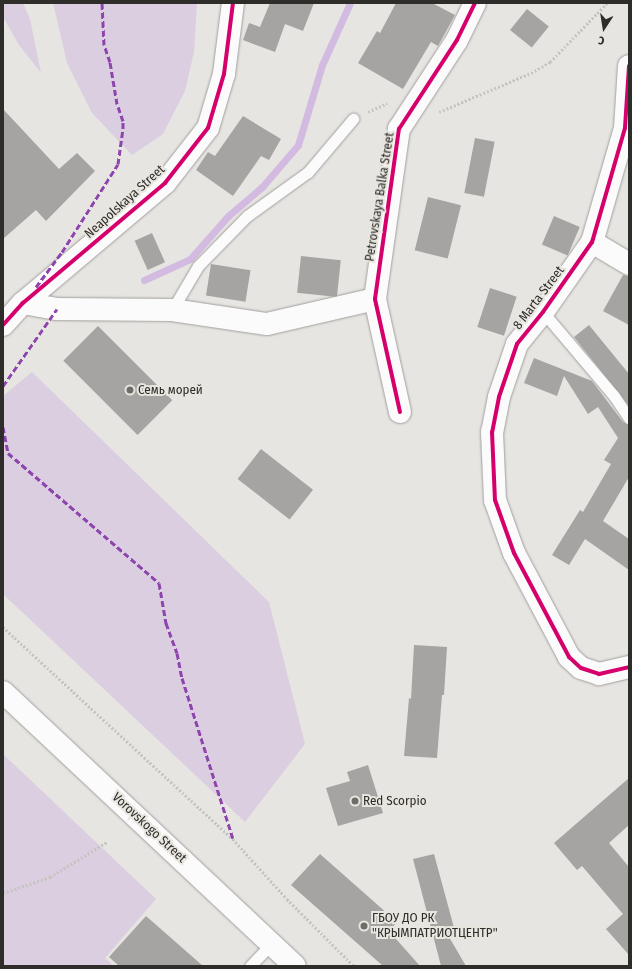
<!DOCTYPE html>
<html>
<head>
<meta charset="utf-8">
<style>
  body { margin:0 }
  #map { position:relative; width:632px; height:969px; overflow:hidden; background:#e7e5e2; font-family:"Fira Sans Condensed",sans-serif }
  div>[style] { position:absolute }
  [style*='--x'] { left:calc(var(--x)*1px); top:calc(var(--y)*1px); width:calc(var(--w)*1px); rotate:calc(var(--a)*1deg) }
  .green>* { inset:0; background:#dacee0 }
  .stream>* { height:7px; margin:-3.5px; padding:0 3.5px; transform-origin:3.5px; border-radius:3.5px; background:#d2bae1 }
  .building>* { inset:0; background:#a6a4a2; transform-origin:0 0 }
  .path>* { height:2.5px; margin-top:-1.25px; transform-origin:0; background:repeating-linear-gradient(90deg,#c4c4c3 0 2px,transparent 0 4px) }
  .roads { filter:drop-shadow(0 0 1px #a19f9d) drop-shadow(0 0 1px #a19f9d) }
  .lane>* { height:11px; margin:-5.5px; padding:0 5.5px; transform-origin:5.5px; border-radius:5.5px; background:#fbfbfb }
  .street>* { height:22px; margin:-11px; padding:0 11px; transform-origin:11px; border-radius:11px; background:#fbfbfb }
  .primary>* { height:22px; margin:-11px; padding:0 11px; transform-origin:11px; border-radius:11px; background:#fbfbfb }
  .quiet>* { height:3px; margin-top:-1.5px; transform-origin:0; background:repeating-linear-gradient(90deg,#8e44ad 0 6px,transparent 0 9px) }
  .cycleway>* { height:4px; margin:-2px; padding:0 2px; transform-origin:2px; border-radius:2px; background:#d6006c }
  .dots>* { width:11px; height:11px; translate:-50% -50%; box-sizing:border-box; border:2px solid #e9e6e0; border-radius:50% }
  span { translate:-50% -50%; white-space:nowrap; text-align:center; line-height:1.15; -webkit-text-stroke:4px #e9e6e0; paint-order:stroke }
  .street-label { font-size:13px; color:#2e2d2a }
  .poi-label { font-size:13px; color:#2e2d2a }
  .left { translate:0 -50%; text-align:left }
  .frame { position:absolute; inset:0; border:4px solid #2e2d2a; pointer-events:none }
  .north { position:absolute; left:584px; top:8px; width:40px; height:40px; -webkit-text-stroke:3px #e9e6e0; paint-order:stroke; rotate:192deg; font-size:11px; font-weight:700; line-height:16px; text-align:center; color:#2e2d2a }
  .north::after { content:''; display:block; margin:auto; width:14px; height:18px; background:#2e2d2a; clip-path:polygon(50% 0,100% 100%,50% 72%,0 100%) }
</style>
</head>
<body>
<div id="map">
  <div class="green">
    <div style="clip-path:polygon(3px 3px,23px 3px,30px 19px,41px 73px,19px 45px,3px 17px)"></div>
    <div style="clip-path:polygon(53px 3px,197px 3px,194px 52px,185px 91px,163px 134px,132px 155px,92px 113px,67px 63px)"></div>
    <div style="clip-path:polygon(32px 372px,269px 602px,305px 744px,245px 822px,3px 594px,3px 396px)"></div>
    <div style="clip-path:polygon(3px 754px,156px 899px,105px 958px,114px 966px,3px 966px)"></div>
  </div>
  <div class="stream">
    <div style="--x:144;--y:280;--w:51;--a:-24.5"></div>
    <div style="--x:190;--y:259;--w:57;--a:-48.5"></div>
    <div style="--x:228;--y:216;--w:45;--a:-40.5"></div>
    <div style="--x:262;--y:187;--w:55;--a:-49.4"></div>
    <div style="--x:298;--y:145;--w:84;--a:-73.3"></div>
    <div style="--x:322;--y:65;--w:68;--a:-65.7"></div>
  </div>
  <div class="building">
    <div style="clip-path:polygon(270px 3px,314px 3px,303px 31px,285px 24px,275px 52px,243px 40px,249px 23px,260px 27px)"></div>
    <div style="clip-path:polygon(396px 3px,432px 3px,455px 15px,438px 46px,431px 42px,403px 89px,358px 63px,377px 31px,380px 33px)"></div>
    <div style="left:527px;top:9px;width:28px;height:27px;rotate:39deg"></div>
    <div style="clip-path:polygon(3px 109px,59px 169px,77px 153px,95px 171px,46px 221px,36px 210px,3px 239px)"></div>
    <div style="clip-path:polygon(243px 116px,281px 139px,269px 160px,261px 156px,233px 196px,196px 170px,208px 152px,215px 156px)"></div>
    <div style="left:475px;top:138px;width:20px;height:56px;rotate:11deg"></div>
    <div style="left:428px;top:197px;width:34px;height:55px;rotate:14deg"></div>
    <div style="left:554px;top:216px;width:28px;height:31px;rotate:23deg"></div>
    <div style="left:152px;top:233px;width:32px;height:19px;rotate:66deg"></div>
    <div style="left:301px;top:256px;width:40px;height:37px;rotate:6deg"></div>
    <div style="left:211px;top:264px;width:40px;height:32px;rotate:9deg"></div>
    <div style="clip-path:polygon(623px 275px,629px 276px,629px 325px,603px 311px)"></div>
    <div style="left:490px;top:288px;width:28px;height:41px;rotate:18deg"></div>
    <div style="clip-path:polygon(589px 325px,629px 374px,629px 406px,574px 337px)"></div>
    <div style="left:98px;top:326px;width:105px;height:49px;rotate:45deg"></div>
    <div style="clip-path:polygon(534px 358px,592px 381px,623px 422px,629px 425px,629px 477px,603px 521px,629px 539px,629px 570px,585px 539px,569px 565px,552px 555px,580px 510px,583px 512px,611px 464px,604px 460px,618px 438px,598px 407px,588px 414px,564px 376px,557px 396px,524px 383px)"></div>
    <div style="left:261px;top:449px;width:66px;height:38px;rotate:38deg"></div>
    <div style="clip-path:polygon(414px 645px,447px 647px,444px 695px,442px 695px,437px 758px,404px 756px,409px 698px,411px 699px)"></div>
    <div style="clip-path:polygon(368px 765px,383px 813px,338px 826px,326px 788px,350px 781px,347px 772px)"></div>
    <div style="clip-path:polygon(629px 778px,629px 825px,609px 843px,629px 867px,629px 955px,606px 929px,623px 914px,582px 866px,577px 870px,554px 843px)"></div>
    <div style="clip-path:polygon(320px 854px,397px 922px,389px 931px,420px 966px,383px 966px,291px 885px)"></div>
    <div style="clip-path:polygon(434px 854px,456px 935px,449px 937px,466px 966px,441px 966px,413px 859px)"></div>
    <div style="clip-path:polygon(146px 916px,203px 966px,119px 966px,109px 957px)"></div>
  </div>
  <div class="path">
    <div style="--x:368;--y:112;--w:21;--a:-25"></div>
    <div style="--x:439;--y:112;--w:100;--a:-23"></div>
    <div style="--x:531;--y:73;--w:22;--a:-30"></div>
    <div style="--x:550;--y:62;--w:82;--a:-46"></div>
    <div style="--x:3;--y:627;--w:313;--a:42.7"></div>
    <div style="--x:233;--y:839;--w:81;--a:48"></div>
    <div style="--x:287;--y:899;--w:95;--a:45"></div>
    <div style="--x:3;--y:893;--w:50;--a:-18.8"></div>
    <div style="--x:50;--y:877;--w:67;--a:-31.6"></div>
  </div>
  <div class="roads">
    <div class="lane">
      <div style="--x:172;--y:310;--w:51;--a:-59.4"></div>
      <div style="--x:198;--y:266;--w:70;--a:-45.6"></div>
      <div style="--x:247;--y:216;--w:75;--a:-35.8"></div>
      <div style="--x:308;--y:172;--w:70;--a:-49.7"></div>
      <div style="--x:543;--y:312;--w:110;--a:49.8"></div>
      <div style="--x:614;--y:396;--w:27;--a:56"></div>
      <div style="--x:250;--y:966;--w:30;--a:-46"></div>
    </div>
    <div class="street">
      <div style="--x:629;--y:66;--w:62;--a:93.7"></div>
      <div style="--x:625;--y:128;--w:119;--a:106.1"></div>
      <div style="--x:592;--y:242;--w:85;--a:125"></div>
      <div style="--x:543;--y:312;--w:41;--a:129.1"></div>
      <div style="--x:517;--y:344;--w:56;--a:108.8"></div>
      <div style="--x:499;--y:397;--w:36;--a:101"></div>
      <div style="--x:492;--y:432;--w:68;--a:87.5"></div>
      <div style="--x:495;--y:500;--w:56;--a:70.3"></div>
      <div style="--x:514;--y:553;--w:118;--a:62.1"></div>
      <div style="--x:569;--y:657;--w:16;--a:43"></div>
      <div style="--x:581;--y:668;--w:19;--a:18"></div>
      <div style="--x:599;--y:674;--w:31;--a:-13"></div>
      <div style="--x:592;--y:242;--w:43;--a:30.7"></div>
      <div style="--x:23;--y:303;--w:35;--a:10"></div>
      <div style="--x:57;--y:309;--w:115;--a:0.5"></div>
      <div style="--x:172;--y:310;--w:96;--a:8.4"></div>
      <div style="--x:267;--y:324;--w:111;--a:-13"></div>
      <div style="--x:3;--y:325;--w:30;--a:-48"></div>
      <div style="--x:23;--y:303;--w:186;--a:-40.2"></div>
      <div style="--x:165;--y:183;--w:70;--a:-52"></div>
      <div style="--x:208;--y:128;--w:56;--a:-73.5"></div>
      <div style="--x:224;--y:74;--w:72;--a:-82.8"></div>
      <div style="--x:400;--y:412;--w:116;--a:-102.5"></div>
      <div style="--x:375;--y:299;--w:172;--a:-82"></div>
      <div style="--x:399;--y:129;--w:106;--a:-56.9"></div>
      <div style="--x:457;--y:40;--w:41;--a:-64.1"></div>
    </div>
    <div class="primary">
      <div style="--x:3;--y:692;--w:400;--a:43.2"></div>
    </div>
  </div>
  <div class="quiet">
    <div style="--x:36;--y:287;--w:44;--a:-53.4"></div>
    <div style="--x:62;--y:252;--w:104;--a:-57.5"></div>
    <div style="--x:118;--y:164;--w:35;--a:-82"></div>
    <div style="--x:123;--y:129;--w:8;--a:-90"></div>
    <div style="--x:123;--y:121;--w:18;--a:-109"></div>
    <div style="--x:117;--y:104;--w:43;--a:-99.5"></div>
    <div style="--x:110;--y:62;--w:18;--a:-109"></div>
    <div style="--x:104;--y:45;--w:42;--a:-92.7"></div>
    <div style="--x:3;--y:386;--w:94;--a:-55"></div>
    <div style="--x:3;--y:427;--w:26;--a:79"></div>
    <div style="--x:8;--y:453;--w:199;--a:40.7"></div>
    <div style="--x:159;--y:583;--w:41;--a:80.1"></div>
    <div style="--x:166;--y:623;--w:32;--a:70"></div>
    <div style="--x:177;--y:653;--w:25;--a:79"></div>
    <div style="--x:182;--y:678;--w:169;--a:72.4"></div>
  </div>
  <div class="cycleway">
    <div style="--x:629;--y:66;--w:62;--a:93.7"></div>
    <div style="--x:625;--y:128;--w:119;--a:106.1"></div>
    <div style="--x:592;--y:242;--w:85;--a:125"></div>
    <div style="--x:543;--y:312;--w:41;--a:129.1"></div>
    <div style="--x:517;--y:344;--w:56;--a:108.8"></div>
    <div style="--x:499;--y:397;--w:36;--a:101"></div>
    <div style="--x:492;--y:432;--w:68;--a:87.5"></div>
    <div style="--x:495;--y:500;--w:56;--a:70.3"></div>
    <div style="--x:514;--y:553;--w:118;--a:62.1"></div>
    <div style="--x:569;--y:657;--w:16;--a:43"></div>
    <div style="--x:581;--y:668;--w:19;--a:18"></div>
    <div style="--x:599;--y:674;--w:31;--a:-13"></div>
    <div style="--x:3;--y:325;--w:30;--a:-48"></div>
    <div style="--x:23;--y:303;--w:186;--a:-40.2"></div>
    <div style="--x:165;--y:183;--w:70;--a:-52"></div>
    <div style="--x:208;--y:128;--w:56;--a:-73.5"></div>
    <div style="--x:224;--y:74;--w:72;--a:-82.8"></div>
    <div style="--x:400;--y:412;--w:116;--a:-102.5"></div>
    <div style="--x:375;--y:299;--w:172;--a:-82"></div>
    <div style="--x:399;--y:129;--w:106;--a:-56.9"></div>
    <div style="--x:457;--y:40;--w:41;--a:-64.1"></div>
  </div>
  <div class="dots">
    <div style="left:130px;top:390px;background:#6f6d6a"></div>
    <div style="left:355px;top:801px;background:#6f6d6a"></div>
    <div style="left:364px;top:926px;background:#6f6d6a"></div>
  </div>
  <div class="street-label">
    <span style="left:380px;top:197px;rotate:-81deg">Petrovskaya Balka Street</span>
    <span style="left:125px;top:202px;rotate:-42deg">Neapolskaya Street</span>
    <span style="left:539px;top:298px;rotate:-53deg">8 Marta Street</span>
    <span style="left:149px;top:828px;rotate:43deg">Vorovskogo Street</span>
  </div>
  <div class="poi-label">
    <span class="left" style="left:138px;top:390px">Семь морей</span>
    <span class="left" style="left:363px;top:801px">Red Scorpio</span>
    <span class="left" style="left:372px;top:926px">ГБОУ ДО РК<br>"КРЫМПАТРИОТЦЕНТР"</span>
  </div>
  <div class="frame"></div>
  <div class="north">С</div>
</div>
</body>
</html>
